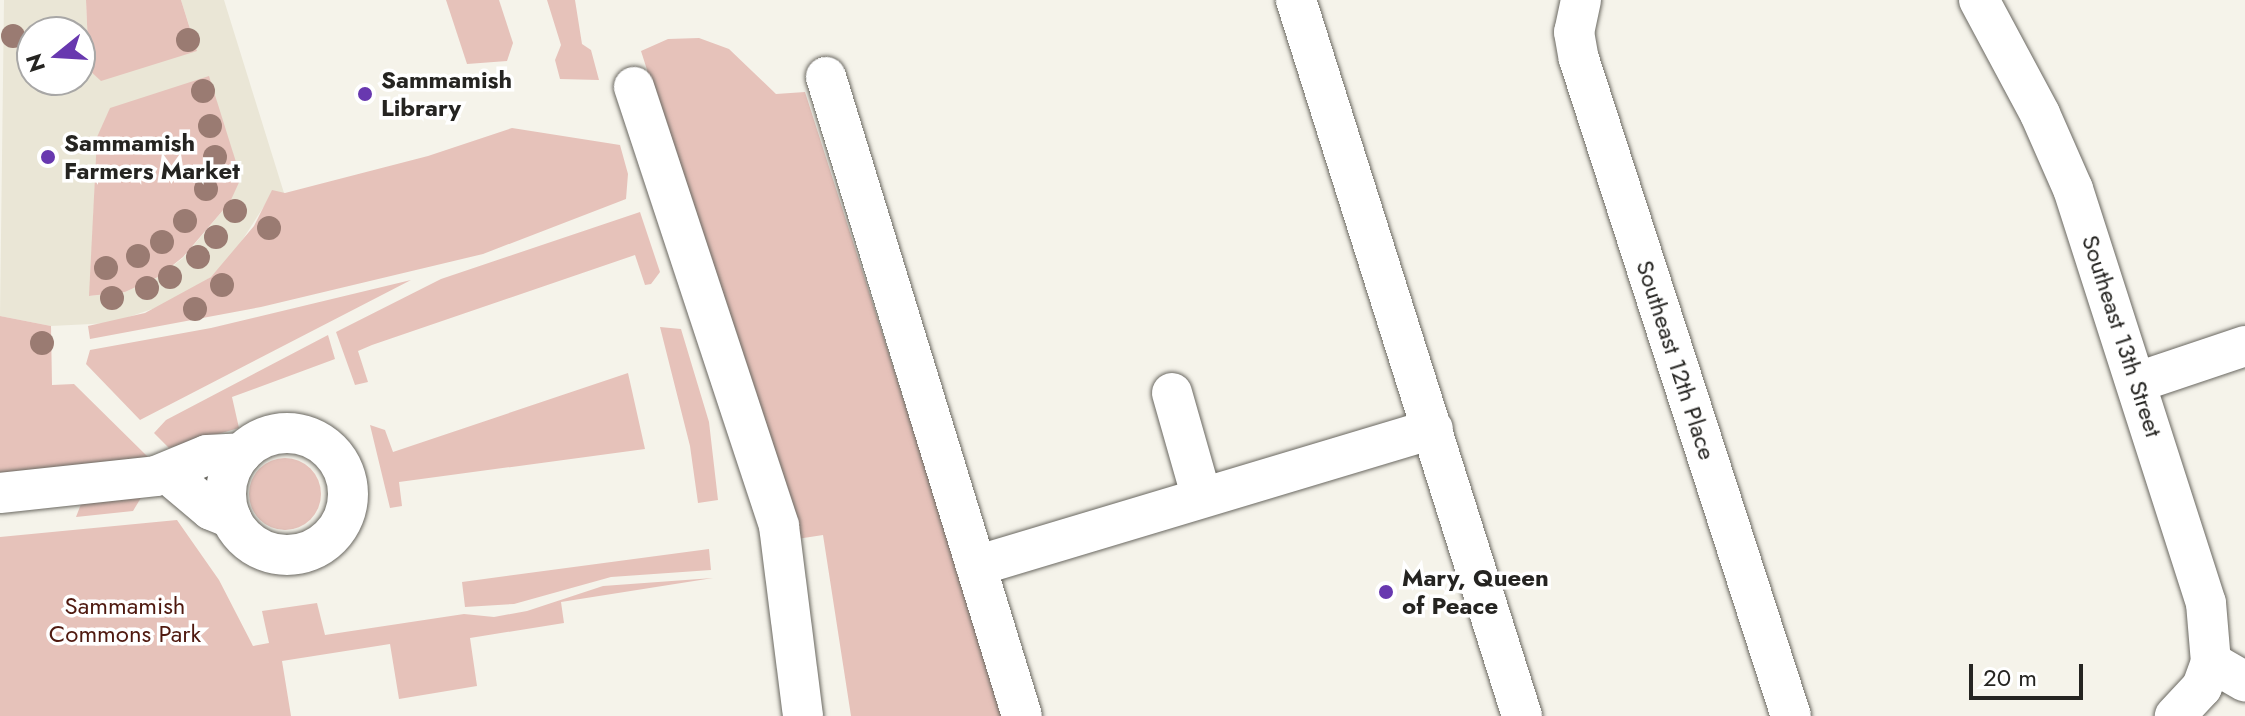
<!DOCTYPE html>
<html>
<head>
<meta charset="utf-8">
<style>
  body { margin:0 }
  #map { position:relative; width:2245px; height:716px; overflow:hidden; background:#f5f3ea; font-family:Jost,sans-serif }
  div>[style] { position:absolute }
  [style*='--x'] { left:calc(var(--x)*1px); top:calc(var(--y)*1px); width:calc(var(--w)*1px); rotate:calc(var(--a)*1deg) }
  .built>* { inset:0; background:#eae6d6 }
  .green>* { inset:0; background:#e6c2ba }
  .round { border-radius:50% }
  .roads { filter:drop-shadow(0 0 2px #6a6861) drop-shadow(0 0 2px #6a6861) }
  .minor>* { height:40px; margin:-20px; padding:0 20px; transform-origin:20px; border-radius:20px; background:#fff }
  .minor>.ring { margin:-20px; padding:0; box-sizing:content-box; background:none; border:40px solid #fff; border-radius:50% }
  .trees>* { width:24px; height:24px; margin:-12px; border-radius:50%; background:#9a7b72 }
  .dots>* { width:22px; height:22px; translate:-50% -50%; box-sizing:border-box; border:4px solid #fff; border-radius:50% }
  span { translate:-50% -50%; white-space:nowrap; text-align:center; line-height:1.15; -webkit-text-stroke:7px #fff; paint-order:stroke }
  .poi-label { font-size:24px; color:#252421; font-weight:700 }
  .left { translate:0 -50%; text-align:left }
  .street-label { font-size:24px; color:#252421 }
  .park-label { font-size:24px; color:#4f190f }
  .north { position:absolute; left:16px; top:16px; width:80px; height:80px; box-sizing:border-box; background:#fff; border:2px solid #a8a7a6; border-radius:50%; rotate:252deg; font-size:22px; font-weight:700; line-height:32px; text-align:center; color:#252421 }
  .north::after { content:''; display:block; margin:auto; width:28px; height:36px; background:#6838af; clip-path:polygon(50% 0,100% 100%,50% 72%,0 100%) }
  .scale { position:absolute; left:1969px; top:664px; width:114px; height:36px; box-sizing:border-box; border:4px solid #252421; border-top:0; padding-left:10px; font-size:24px; line-height:28px; white-space:nowrap; color:#252421; -webkit-text-stroke:6px #fff; paint-order:stroke }
</style>
</head>
<body>
<div id="map">
  <div class="built">
    <div style="clip-path:polygon(evenodd,4px 0,86px 0,89px 70px,101px 80px,197px 50px,181px 0,224px 0,284px 193px,270px 197px,232px 256px,211px 277px,167px 304px,111px 323px,51px 326px,0 316px,4px 0,32px 32px,80px 32px,80px 80px,32px 80px,32px 32px,4px 0,110px 114px,230px 202px,183px 258px,158px 277px,125px 292px,90px 296px,97px 137px,110px 114px)"></div>
  </div>
  <div class="green">
    <div style="clip-path:polygon(86px 0,181px 0,197px 51px,101px 81px,89px 70px)"></div>
    <div style="clip-path:polygon(446px 0,499px 0,513px 43px,507px 61px,467px 64px)"></div>
    <div style="clip-path:polygon(547px 0,575px 0,582px 44px,591px 50px,599px 80px,560px 79px,555px 60px,561px 45px)"></div>
    <div style="clip-path:polygon(699px 38px,729px 49px,776px 94px,805px 92px,1005px 716px,851px 716px,823px 535px,797px 539px,641px 51px,668px 39px)"></div>
    <div style="clip-path:polygon(209px 76px,241px 178px,230px 202px,183px 257px,158px 277px,125px 292px,89px 296px,97px 137px,110px 108px)"></div>
    <div style="clip-path:polygon(512px 128px,620px 145px,628px 174px,626px 199px,483px 254px,261px 307px,90px 339px,88px 326px,145px 313px,211px 277px,254px 226px,272px 190px,285px 193px,428px 156px)"></div>
    <div style="clip-path:polygon(640px 212px,660px 272px,651px 284px,645px 285px,635px 255px,372px 345px,358px 351px,368px 382px,355px 385px,336px 332px,441px 279px)"></div>
    <div style="clip-path:polygon(411px 280px,140px 420px,86px 364px,90px 350px,211px 328px)"></div>
    <div style="clip-path:polygon(0 316px,51px 326px,52px 385px,74px 384px,148px 457px,0 474px)"></div>
    <div style="clip-path:polygon(660px 327px,681px 329px,709px 422px,718px 500px,698px 503px,690px 446px)"></div>
    <div style="clip-path:polygon(328px 335px,335px 359px,232px 397px,239px 428px,169px 448px,154px 433px,166px 420px)"></div>
    <div style="clip-path:polygon(628px 373px,645px 449px,399px 482px,402px 506px,390px 508px,370px 425px,385px 430px,393px 452px)"></div>
    <div class="round" style="left:249px;top:458px;width:72px;height:72px"></div>
    <div style="clip-path:polygon(142px 496px,133px 511px,76px 517px,81px 504px)"></div>
    <div style="clip-path:polygon(177px 520px,219px 580px,253px 646px,269px 643px,262px 611px,317px 603px,325px 635px,464px 614px,494px 617px,527px 611px,603px 586px,713px 578px,561px 602px,564px 623px,470px 638px,477px 686px,399px 699px,390px 644px,282px 661px,291px 716px,0 716px,0 537px)"></div>
    <div style="clip-path:polygon(709px 549px,711px 570px,611px 577px,514px 604px,465px 607px,462px 582px)"></div>
  </div>
  <div class="roads">
    <div class="minor">
      <div style="--x:1296;--y:0;--w:751;--a:72.48"></div>
      <div style="--x:1581;--y:0;--w:33;--a:102"></div>
      <div style="--x:1574;--y:32;--w:27;--a:80"></div>
      <div style="--x:1579;--y:59;--w:690;--a:72.12"></div>
      <div style="--x:1979;--y:0;--w:129;--a:61.8"></div>
      <div style="--x:2040;--y:114;--w:82;--a:66.3"></div>
      <div style="--x:2073;--y:189;--w:435;--a:72.2"></div>
      <div style="--x:2206;--y:603;--w:59;--a:85.2"></div>
      <div style="--x:2211;--y:662;--w:27;--a:110"></div>
      <div style="--x:2202;--y:687;--w:40;--a:133"></div>
      <div style="--x:826;--y:77;--w:668;--a:72.95"></div>
      <div style="--x:634;--y:87;--w:462;--a:71.7"></div>
      <div style="--x:779;--y:526;--w:192;--a:82.8"></div>
      <div style="--x:2138;--y:382;--w:113;--a:-18.6"></div>
      <div style="--x:1172;--y:393;--w:106;--a:74.1"></div>
      <div class="ring" style="left:226px;top:433px;width:82px;height:82px"></div>
      <div style="--x:167;--y:473;--w:57;--a:40.1"></div>
      <div style="--x:211;--y:510;--w:22;--a:22"></div>
      <div style="--x:0;--y:493;--w:157;--a:-6.2"></div>
      <div style="--x:156;--y:476;--w:55;--a:-22.4"></div>
      <div style="--x:207;--y:455;--w:35;--a:-3"></div>
      <div style="--x:976;--y:566;--w:477;--a:-16.7"></div>
      <div style="--x:2211;--y:662;--w:39;--a:30"></div>
    </div>
  </div>
  <div class="trees">
    <div style="left:13px;top:36px"></div>
    <div style="left:188px;top:40px"></div>
    <div style="left:203px;top:91px"></div>
    <div style="left:210px;top:126px"></div>
    <div style="left:215px;top:157px"></div>
    <div style="left:206px;top:189px"></div>
    <div style="left:235px;top:211px"></div>
    <div style="left:185px;top:221px"></div>
    <div style="left:269px;top:228px"></div>
    <div style="left:216px;top:237px"></div>
    <div style="left:162px;top:242px"></div>
    <div style="left:138px;top:256px"></div>
    <div style="left:198px;top:257px"></div>
    <div style="left:106px;top:268px"></div>
    <div style="left:170px;top:277px"></div>
    <div style="left:222px;top:285px"></div>
    <div style="left:147px;top:288px"></div>
    <div style="left:112px;top:298px"></div>
    <div style="left:195px;top:309px"></div>
    <div style="left:42px;top:343px"></div>
  </div>
  <div class="dots">
    <div style="left:365px;top:94px;background:#6838af"></div>
    <div style="left:48px;top:157px;background:#6838af"></div>
    <div style="left:1386px;top:592px;background:#6838af"></div>
  </div>
  <div class="poi-label">
    <span class="left" style="left:381px;top:94px">Sammamish<br>Library</span>
    <span class="left" style="left:64px;top:157px">Sammamish<br>Farmers Market</span>
    <span class="left" style="left:1402px;top:592px">Mary, Queen<br>of Peace</span>
  </div>
  <div class="street-label">
    <span style="left:2122px;top:336px;rotate:72deg">Southeast 13th Street</span>
    <span style="left:1676px;top:360px;rotate:72deg">Southeast 12th Place</span>
  </div>
  <div class="park-label">
    <span style="left:125px;top:620px">Sammamish<br>Commons Park</span>
  </div>
  <div class="north">N</div>
  <div class="scale">20 m</div>
</div>
</body>
</html>
